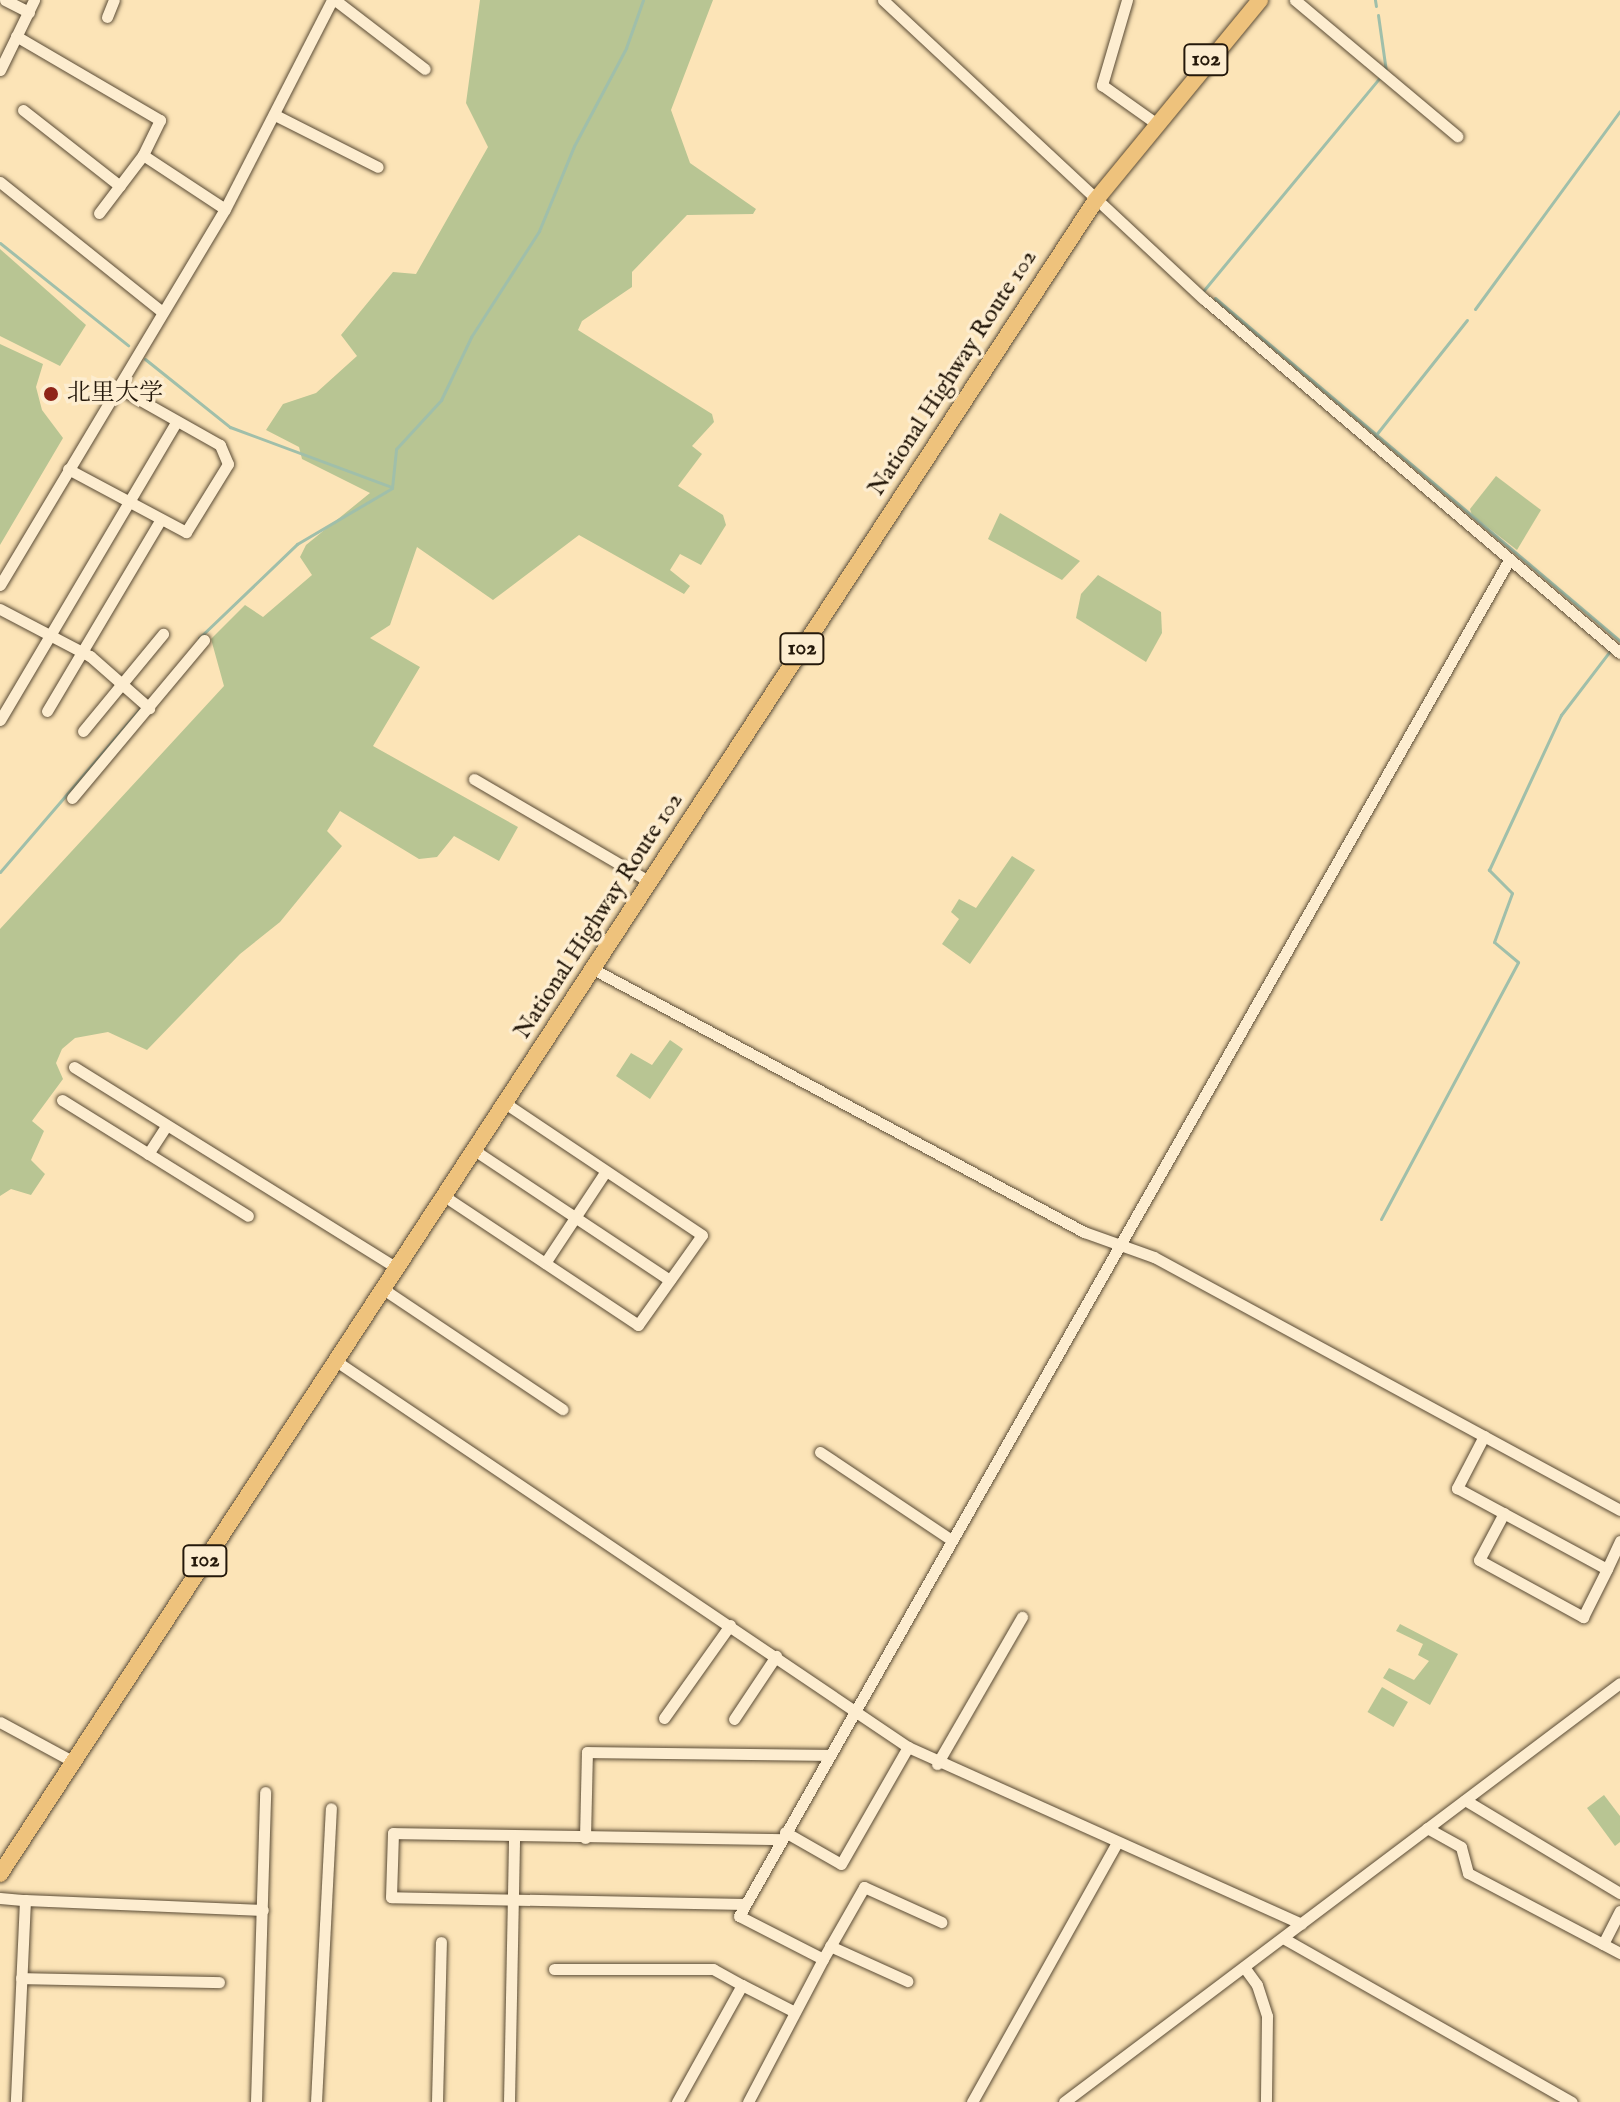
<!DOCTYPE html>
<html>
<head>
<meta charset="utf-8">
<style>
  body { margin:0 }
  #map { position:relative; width:1620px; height:2102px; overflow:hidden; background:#fce4b7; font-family:"IM FELL English","Noto Serif JP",serif }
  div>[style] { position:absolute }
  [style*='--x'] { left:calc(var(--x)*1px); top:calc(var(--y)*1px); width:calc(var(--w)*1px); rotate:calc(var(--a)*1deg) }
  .green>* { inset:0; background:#b8c593; transform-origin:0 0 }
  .stream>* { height:3px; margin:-1.5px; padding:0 1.5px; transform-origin:1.5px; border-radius:1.5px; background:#a0bfaa }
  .roads { filter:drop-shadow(0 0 2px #5a4b35) drop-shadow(0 0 2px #5a4b35) }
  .minor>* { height:11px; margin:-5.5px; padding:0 5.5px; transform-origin:5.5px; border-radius:5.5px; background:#fdedd0 }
  .highway>* { height:16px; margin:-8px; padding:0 8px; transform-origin:8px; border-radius:8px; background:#eec27c }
  .dots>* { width:22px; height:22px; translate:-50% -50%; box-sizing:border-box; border:4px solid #fdedd0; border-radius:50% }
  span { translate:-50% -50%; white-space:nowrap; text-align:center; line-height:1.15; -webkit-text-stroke:7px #fdedd0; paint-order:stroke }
  .shield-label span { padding:2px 6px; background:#fdedd0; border:2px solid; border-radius:6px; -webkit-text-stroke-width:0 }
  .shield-label { font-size:22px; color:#24180a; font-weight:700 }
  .street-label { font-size:24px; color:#24180a }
  .poi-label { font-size:24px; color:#24180a }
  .left { translate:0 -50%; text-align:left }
</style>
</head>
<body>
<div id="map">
  <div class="green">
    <div style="clip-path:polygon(480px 0,713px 0,671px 110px,690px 163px,756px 209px,753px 214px,687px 215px,632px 272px,632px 287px,582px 321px,578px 330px,712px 414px,714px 422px,692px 446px,702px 454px,678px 486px,723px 515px,726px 525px,701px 565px,680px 554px,670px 570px,690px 586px,684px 594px,579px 535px,493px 600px,417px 547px,390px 625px,370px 638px,420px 667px,373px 746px,518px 827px,499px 861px,454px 836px,437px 857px,419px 859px,340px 811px,327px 831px,342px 846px,280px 922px,240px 954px,147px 1050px,108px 1032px,75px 1038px,62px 1049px,56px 1063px,63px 1079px,32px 1121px,44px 1131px,31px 1160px,45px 1174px,31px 1195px,11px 1189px,0 1196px,0 929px,224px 686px,211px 639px,245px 605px,263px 617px,312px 575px,300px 557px,306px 545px,370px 493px,302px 459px,299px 447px,266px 430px,283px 404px,316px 393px,357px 356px,341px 335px,393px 272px,416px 274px,488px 147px,466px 103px)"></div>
    <div style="clip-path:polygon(0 249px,86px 325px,60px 366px,0 336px)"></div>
    <div style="clip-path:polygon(0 344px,43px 364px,36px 387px,42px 410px,63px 438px,0 545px)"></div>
    <div style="clip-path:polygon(1496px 476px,1541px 510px,1517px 550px,1472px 515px,1470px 509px)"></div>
    <div style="clip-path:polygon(1000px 513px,1080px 561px,1062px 580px,988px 539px)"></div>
    <div style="clip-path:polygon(1098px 575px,1161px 612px,1162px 633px,1146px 662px,1076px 618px,1081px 594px)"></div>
    <div style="clip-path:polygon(1012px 856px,1035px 870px,970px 964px,942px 944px,959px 919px,951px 912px,959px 899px,976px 908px)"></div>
    <div style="clip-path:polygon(670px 1040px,683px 1049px,650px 1099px,616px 1076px,631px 1053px,652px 1065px)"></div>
    <div style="clip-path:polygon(1400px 1624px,1458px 1654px,1430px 1705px,1383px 1678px,1389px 1668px,1414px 1680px,1429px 1661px,1418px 1655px,1423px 1644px,1396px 1631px)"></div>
    <div style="left:1382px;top:1687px;width:30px;height:29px;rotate:30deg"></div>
    <div style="clip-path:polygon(1604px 1795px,1620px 1816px,1620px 1842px,1615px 1846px,1587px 1808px)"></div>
  </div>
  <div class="stream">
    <div style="--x:1375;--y:0;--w:6;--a:81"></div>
    <div style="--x:1378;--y:15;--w:57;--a:81.9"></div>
    <div style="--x:0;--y:243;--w:164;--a:38.6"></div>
    <div style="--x:1204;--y:290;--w:276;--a:-50.4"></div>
    <div style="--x:1215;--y:298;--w:531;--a:40.26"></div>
    <div style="--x:1475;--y:309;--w:245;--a:-53.8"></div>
    <div style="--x:145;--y:359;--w:109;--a:38.7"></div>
    <div style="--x:230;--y:427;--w:172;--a:20.4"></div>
    <div style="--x:1375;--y:436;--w:148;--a:-51.6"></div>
    <div style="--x:199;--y:638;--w:136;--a:-43.8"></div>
    <div style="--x:297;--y:544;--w:110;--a:-30.5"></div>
    <div style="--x:392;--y:488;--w:39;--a:-84"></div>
    <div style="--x:396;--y:449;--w:67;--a:-47.4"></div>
    <div style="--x:441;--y:400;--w:70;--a:-64.5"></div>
    <div style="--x:471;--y:337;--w:126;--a:-57.3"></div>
    <div style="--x:539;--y:231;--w:92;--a:-67.6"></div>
    <div style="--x:574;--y:146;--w:111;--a:-62"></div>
    <div style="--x:626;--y:48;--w:51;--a:-70.5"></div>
    <div style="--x:0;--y:872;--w:220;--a:-49.4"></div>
    <div style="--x:1381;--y:1219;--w:291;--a:-61.9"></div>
    <div style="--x:1518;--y:962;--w:31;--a:-140"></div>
    <div style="--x:1494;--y:942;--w:52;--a:-69.8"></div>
    <div style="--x:1512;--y:893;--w:33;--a:-135"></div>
    <div style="--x:1489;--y:870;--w:171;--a:-65.1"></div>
    <div style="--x:1561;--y:715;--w:81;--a:-52.6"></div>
  </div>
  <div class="roads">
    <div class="minor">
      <div style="--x:5;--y:0;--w:27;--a:27"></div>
      <div style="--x:335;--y:0;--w:113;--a:37.5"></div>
      <div style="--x:883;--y:0;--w:439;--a:43"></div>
      <div style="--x:1204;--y:299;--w:546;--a:40.4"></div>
      <div style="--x:1127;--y:0;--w:89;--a:106.4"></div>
      <div style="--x:1102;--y:85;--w:64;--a:35.4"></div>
      <div style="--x:1295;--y:0;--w:212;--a:40"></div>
      <div style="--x:107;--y:17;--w:18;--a:-68"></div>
      <div style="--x:16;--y:36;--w:167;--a:30.3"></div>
      <div style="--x:160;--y:120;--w:39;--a:116"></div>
      <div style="--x:143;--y:155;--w:98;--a:33.4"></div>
      <div style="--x:0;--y:70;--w:78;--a:-64.1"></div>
      <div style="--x:23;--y:110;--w:123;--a:38.1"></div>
      <div style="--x:275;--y:115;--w:115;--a:26.8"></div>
      <div style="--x:0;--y:182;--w:206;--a:38.7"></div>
      <div style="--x:99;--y:213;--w:73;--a:-52.8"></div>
      <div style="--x:68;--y:469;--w:134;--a:28.1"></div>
      <div style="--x:186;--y:532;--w:80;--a:-58.3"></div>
      <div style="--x:228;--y:464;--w:21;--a:-113"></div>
      <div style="--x:220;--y:445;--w:118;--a:-150.6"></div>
      <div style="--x:0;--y:585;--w:438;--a:-59.1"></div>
      <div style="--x:225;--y:209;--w:235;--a:-62.9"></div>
      <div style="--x:0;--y:609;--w:102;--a:27.6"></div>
      <div style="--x:90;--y:656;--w:79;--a:41.4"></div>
      <div style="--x:47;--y:711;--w:223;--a:-59.3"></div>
      <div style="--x:0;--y:720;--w:347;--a:-59.4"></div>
      <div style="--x:83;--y:731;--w:126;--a:-50.5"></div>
      <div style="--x:474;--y:779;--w:204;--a:30.3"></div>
      <div style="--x:72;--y:798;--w:206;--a:-50.1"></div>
      <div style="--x:593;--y:969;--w:557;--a:28.18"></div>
      <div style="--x:1084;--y:1232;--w:74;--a:19.7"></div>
      <div style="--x:1154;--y:1257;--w:530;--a:28.5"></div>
      <div style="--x:74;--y:1067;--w:380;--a:31.9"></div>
      <div style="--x:62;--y:1100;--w:219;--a:31.9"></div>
      <div style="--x:474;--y:1150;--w:235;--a:33.6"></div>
      <div style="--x:148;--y:1154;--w:33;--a:-57"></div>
      <div style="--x:444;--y:1196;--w:233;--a:33.6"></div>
      <div style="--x:638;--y:1325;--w:110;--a:-54.6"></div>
      <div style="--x:702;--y:1235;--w:237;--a:-146.2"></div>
      <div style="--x:545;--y:1263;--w:110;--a:-56.5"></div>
      <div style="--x:383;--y:1289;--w:216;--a:33.8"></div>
      <div style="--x:336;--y:1361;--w:690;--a:34.01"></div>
      <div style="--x:908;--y:1747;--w:431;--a:24.2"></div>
      <div style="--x:1484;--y:1436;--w:59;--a:117.4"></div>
      <div style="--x:1457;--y:1488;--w:170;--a:28.4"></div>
      <div style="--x:1607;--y:1569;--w:31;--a:-65"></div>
      <div style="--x:820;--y:1452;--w:156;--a:33.8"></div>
      <div style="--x:1504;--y:1513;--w:53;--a:118"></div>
      <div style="--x:1479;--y:1560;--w:119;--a:28.7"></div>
      <div style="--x:1583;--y:1617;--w:54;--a:-63.4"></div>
      <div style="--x:664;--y:1718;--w:114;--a:-54.6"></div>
      <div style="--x:734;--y:1719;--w:76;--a:-56.3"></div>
      <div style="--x:0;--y:1722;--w:84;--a:28.4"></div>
      <div style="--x:937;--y:1764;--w:170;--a:-60"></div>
      <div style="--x:1465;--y:1800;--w:181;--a:31"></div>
      <div style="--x:1427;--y:1828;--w:39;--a:29"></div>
      <div style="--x:1461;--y:1847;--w:27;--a:75"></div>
      <div style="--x:1468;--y:1873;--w:172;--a:27.8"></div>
      <div style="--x:785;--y:1832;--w:64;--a:29.7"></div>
      <div style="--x:841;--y:1864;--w:135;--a:-60.2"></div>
      <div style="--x:585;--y:1838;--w:86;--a:-88.7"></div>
      <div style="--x:587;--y:1752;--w:242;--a:0.7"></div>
      <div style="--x:0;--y:1898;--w:25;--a:5"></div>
      <div style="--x:25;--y:1900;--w:202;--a:92.6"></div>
      <div style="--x:25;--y:1900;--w:238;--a:2.4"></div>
      <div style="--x:745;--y:1904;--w:354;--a:-178.9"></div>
      <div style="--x:391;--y:1897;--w:64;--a:-88.2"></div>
      <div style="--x:393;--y:1833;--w:388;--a:0.9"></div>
      <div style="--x:1283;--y:1938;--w:332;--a:29.6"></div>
      <div style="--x:1603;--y:1944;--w:37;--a:-63"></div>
      <div style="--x:830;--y:1946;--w:85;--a:24.4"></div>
      <div style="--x:823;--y:1959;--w:83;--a:-60.3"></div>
      <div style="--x:864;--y:1887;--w:85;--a:24.4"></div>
      <div style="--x:1244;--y:1967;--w:22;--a:54"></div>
      <div style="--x:1257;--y:1985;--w:33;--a:72"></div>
      <div style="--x:1267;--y:2016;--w:86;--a:90.7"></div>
      <div style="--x:554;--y:1969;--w:159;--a:0"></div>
      <div style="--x:713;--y:1969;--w:33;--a:29"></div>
      <div style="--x:742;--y:1985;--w:134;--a:119.1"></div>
      <div style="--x:21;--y:1978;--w:198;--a:1.2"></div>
      <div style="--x:742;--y:1985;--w:59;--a:27"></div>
      <div style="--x:256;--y:2102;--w:310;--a:-88.3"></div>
      <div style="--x:316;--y:2102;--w:294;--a:-87.1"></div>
      <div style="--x:437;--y:2102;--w:160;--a:-88.6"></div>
      <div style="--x:509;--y:2102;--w:265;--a:-88.9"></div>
      <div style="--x:748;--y:2102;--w:161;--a:-62.3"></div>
      <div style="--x:823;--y:1959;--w:94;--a:-152.9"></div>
      <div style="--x:739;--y:1916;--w:1559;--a:-60.41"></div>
      <div style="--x:972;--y:2102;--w:297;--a:-60.8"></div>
      <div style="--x:1064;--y:2102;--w:696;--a:-37"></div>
    </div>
    <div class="highway">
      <div style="--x:0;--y:1874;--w:1999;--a:-56.79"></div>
      <div style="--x:1095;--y:201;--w:260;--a:-50.6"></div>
    </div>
  </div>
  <div class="dots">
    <div style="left:51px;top:394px;background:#8f2418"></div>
  </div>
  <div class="shield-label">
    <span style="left:1206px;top:60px">102</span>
    <span style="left:802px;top:649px">102</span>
    <span style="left:205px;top:1561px">102</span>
  </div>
  <div class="street-label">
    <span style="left:953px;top:373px;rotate:-57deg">National Highway Route 102</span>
    <span style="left:599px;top:916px;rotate:-57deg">National Highway Route 102</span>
  </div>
  <div class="poi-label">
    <span class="left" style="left:67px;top:394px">北里大学</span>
  </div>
</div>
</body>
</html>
